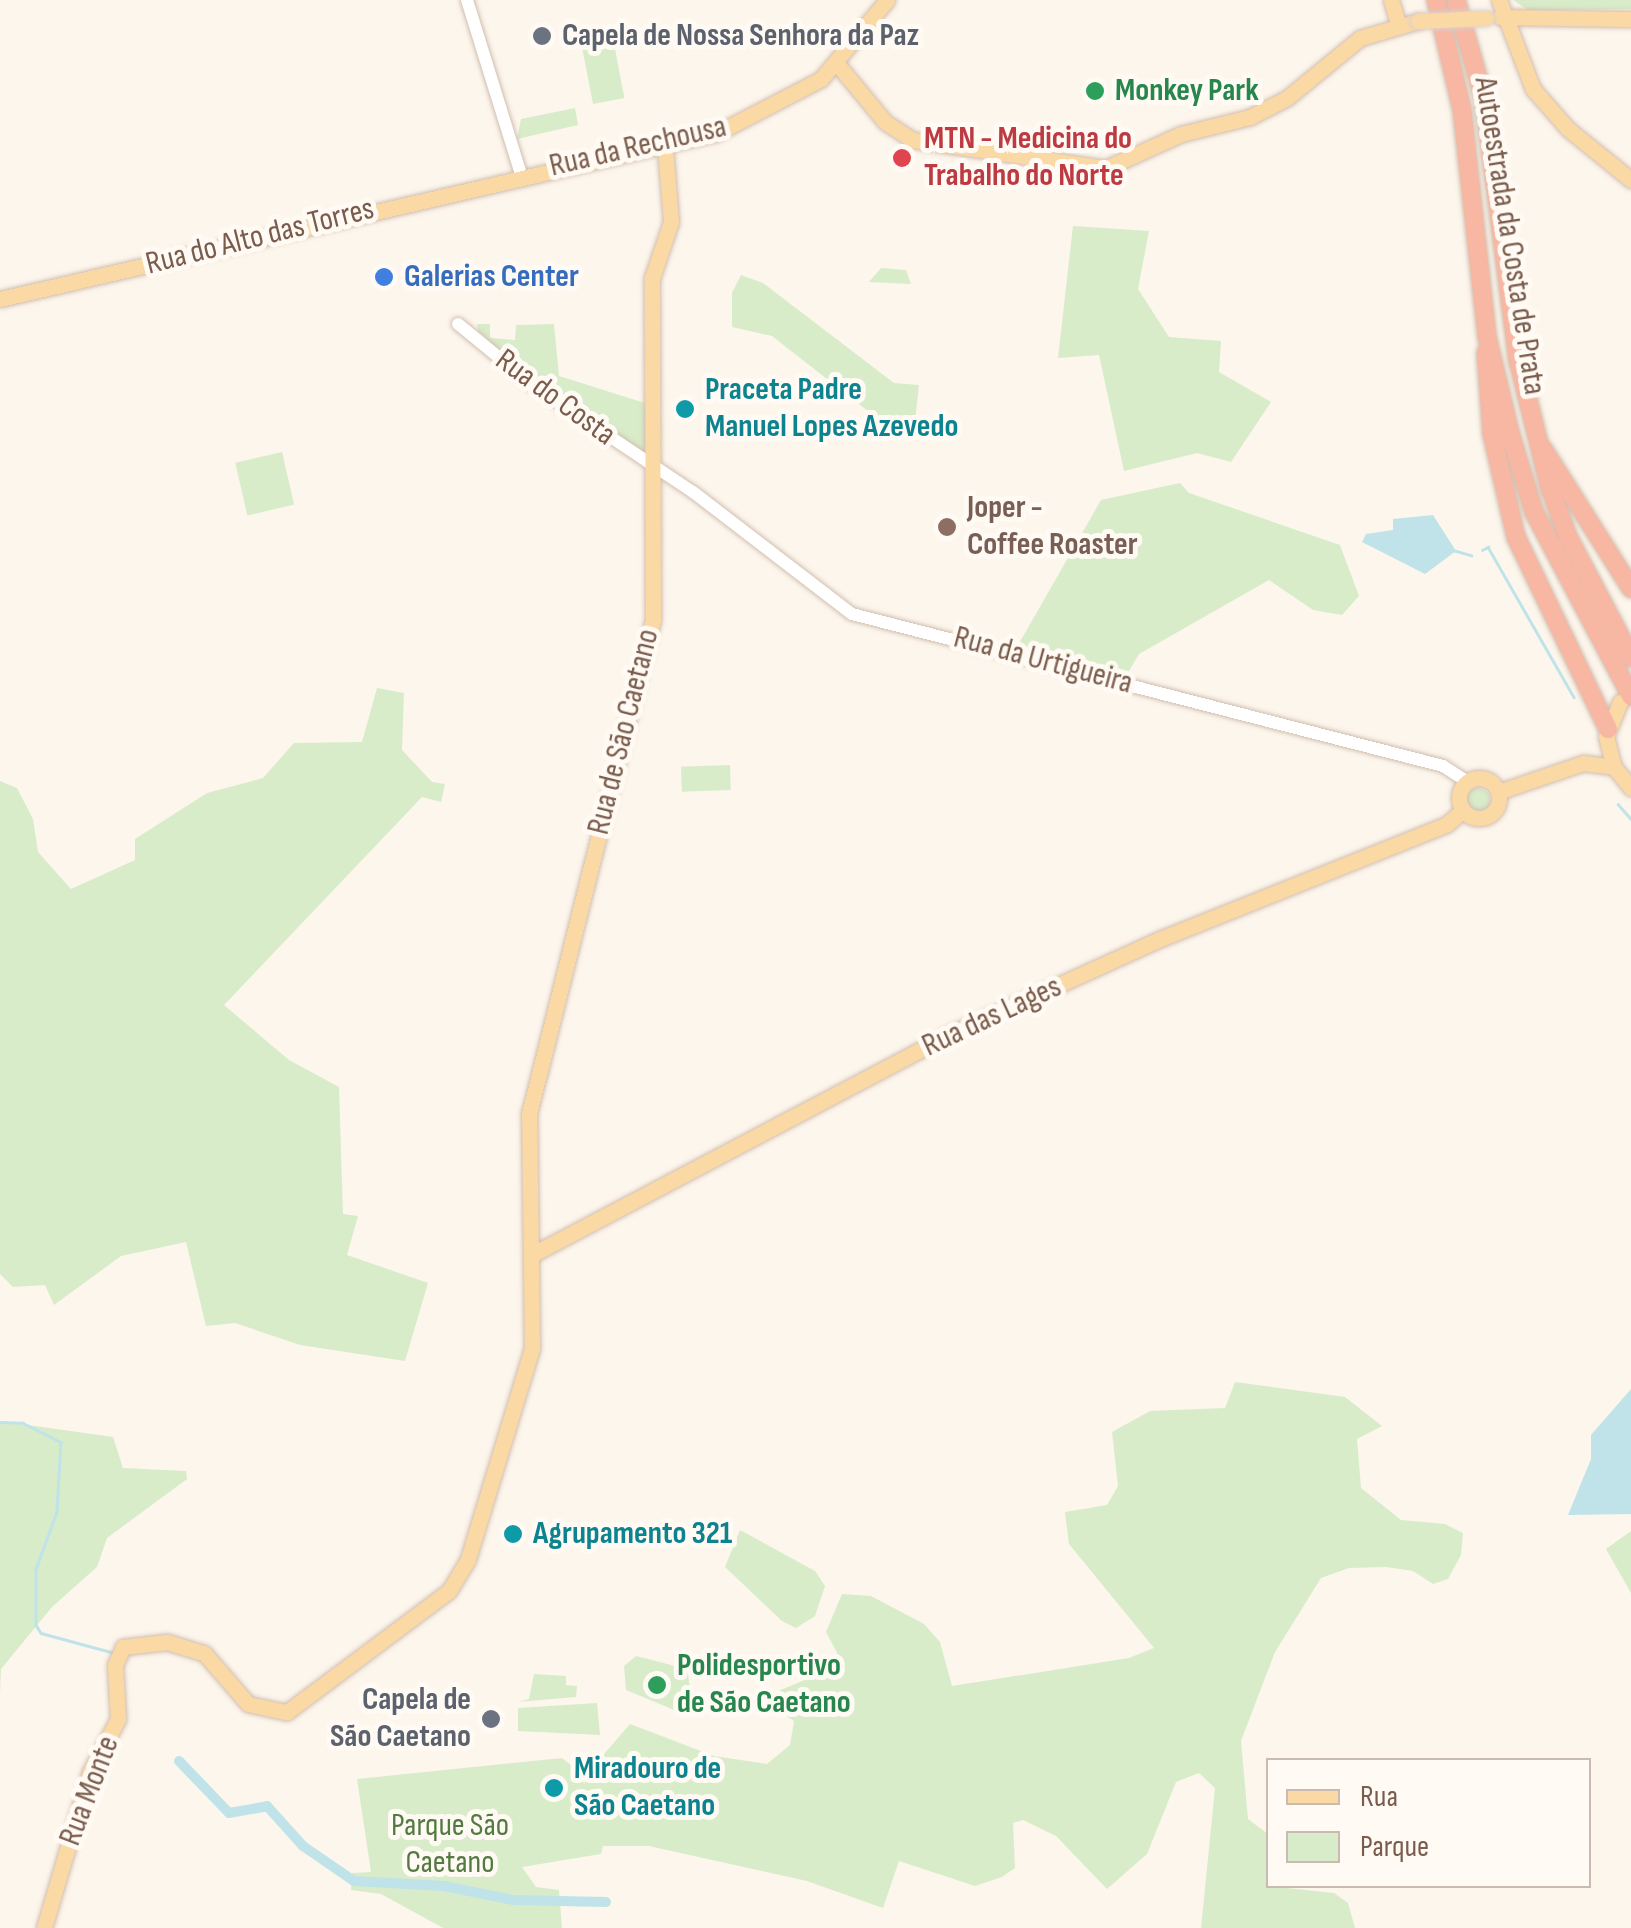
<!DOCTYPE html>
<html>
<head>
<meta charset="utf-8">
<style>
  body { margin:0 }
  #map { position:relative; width:1631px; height:1928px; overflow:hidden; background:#fdf6ec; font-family:"Sofia Sans Condensed",sans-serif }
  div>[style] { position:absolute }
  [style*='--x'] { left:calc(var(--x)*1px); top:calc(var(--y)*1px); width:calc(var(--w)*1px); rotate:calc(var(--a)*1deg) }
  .green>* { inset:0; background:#d8ecc9; transform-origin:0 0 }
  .round { border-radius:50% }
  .water>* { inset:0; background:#bfe3e8 }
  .stream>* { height:2.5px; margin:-1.25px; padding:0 1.25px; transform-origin:1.25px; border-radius:1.25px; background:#bfe3e8 }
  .canal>* { height:10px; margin:-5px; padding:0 5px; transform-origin:5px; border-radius:5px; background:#bfe3e8 }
  .roads { filter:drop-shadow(0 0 2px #d1beb0) drop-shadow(0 0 2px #d1beb0) }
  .minor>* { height:12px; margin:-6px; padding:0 6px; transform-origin:6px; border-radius:6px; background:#fff }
  .major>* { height:15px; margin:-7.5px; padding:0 7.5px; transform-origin:7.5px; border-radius:7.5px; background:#fbd9a5 }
  .major>.ring { margin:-7.5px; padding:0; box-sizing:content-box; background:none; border:15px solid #fbd9a5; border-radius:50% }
  .highway>* { height:18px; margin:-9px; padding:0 9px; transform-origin:9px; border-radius:9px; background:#f7b7a3 }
  .bridges { filter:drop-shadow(0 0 2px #dad1cd) drop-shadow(0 0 2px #dad1cd) }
  .major-bridge>* { height:15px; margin:-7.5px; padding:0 7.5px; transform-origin:7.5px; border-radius:7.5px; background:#fbd9a5 }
  .dots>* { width:28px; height:28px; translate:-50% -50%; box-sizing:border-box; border:5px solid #fffaf3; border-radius:50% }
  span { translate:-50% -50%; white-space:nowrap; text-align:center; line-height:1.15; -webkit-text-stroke:10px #fffaf3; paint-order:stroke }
  .worship-label { font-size:32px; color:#5b616d; font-weight:700 }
  .left { translate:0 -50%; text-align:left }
  .right { translate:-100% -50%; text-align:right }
  .leisure-label { font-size:32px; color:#27864d; font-weight:700 }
  .health-label { font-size:32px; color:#be3a42; font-weight:700 }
  .street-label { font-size:32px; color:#7a5c4d }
  .shop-label { font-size:32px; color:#366cbe; font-weight:700 }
  .culture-label { font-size:32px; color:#0d838f; font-weight:700 }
  .education-label { font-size:32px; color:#785e54; font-weight:700 }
  .park-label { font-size:32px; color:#537a41 }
  .legend { position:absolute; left:1266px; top:1758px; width:325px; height:130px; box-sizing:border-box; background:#fffaf3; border:2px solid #cabbb1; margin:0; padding:12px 18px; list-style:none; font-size:30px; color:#7a5c4d }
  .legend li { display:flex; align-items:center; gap:20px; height:50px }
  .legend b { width:50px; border:2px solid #cabbb1 }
</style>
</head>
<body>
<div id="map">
  <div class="green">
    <div style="clip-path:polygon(1513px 0,1631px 0,1631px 9px,1528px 10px)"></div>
    <div style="left:613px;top:39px;width:60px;height:32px;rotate:79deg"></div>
    <div style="clip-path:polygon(575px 108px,578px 125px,517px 139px,521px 119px)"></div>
    <div style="clip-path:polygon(1073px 226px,1149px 231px,1138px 289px,1169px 337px,1221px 341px,1219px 372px,1271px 402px,1231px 462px,1197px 453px,1124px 471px,1099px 355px,1058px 358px)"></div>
    <div style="clip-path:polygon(881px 268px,906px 270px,911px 284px,869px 282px)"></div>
    <div style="clip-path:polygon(741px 275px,763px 283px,894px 383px,919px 385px,914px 430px,896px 433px,772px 336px,732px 327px,732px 293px)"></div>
    <div style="clip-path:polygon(477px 324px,490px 324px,490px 338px,515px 340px,516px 325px,554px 324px,559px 376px,648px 404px,648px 458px,531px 378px,478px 331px)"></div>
    <div style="left:282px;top:452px;width:54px;height:48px;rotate:77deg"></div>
    <div style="clip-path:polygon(1180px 483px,1189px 493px,1340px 545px,1359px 596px,1342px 615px,1313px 610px,1269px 580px,1139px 654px,1126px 676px,1017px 647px,1101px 500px)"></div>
    <div style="clip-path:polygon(377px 688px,404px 693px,402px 750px,432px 782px,445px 784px,441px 802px,422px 797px,224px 1005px,289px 1060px,339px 1087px,343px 1214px,358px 1216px,347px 1255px,428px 1283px,405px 1361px,300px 1345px,235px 1323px,206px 1326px,186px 1242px,121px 1256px,54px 1305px,45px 1285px,13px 1287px,0 1274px,0 781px,17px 788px,33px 819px,38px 852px,71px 889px,135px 860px,135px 839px,207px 793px,263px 778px,294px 743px,362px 742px)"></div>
    <div style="left:730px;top:765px;width:25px;height:49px;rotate:88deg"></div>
    <div class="round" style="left:1466px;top:788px;width:24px;height:24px"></div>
    <div style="clip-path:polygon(1235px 1382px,1345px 1397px,1382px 1426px,1357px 1439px,1361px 1488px,1401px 1520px,1445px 1524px,1463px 1533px,1461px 1555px,1448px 1579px,1433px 1584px,1413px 1571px,1386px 1567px,1349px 1568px,1321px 1578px,1275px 1652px,1241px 1741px,1248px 1819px,1268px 1834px,1268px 1886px,1334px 1893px,1348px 1903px,1355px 1928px,1201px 1928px,1215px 1788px,1199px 1773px,1176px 1782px,1147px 1854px,1107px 1889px,1056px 1836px,1023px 1820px,1013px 1823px,1015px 1868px,1002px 1877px,975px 1886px,899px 1861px,883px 1908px,807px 1881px,649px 1846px,603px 1846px,601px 1854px,522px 1867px,536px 1887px,559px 1890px,562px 1928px,443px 1928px,381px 1894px,351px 1890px,352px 1873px,371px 1872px,357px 1779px,562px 1758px,585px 1776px,630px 1724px,714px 1756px,767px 1764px,790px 1745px,794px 1721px,759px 1699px,843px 1664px,826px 1632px,842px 1594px,871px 1596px,924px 1624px,940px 1642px,952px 1686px,1129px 1658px,1154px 1648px,1069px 1544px,1065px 1512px,1107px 1505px,1118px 1486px,1112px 1432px,1150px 1411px,1225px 1408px)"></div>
    <div style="clip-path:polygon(0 1421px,113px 1437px,123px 1468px,186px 1471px,187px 1479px,107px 1538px,97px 1567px,52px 1607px,1px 1669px,0 1694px)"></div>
    <div style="clip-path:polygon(740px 1530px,815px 1571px,825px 1586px,815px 1616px,796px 1628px,782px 1621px,725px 1567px)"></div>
    <div style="clip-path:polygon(1631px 1531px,1631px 1593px,1606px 1549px)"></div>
    <div style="clip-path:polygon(636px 1656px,687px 1669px,693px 1706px,679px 1712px,626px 1690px,624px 1666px)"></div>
    <div style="clip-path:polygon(534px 1674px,566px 1676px,566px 1685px,577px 1686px,576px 1697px,518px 1702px,529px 1699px)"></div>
    <div style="clip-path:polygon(597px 1703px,600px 1735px,518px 1731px,518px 1708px)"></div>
  </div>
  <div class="water">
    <div style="clip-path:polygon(1433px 515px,1456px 551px,1425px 574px,1362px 542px,1366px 534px,1393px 530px,1393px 519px)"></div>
    <div style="clip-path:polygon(1631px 1389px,1631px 1514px,1568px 1515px,1591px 1459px,1591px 1435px)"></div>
  </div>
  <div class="stream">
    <div style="--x:1453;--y:550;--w:19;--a:16"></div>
    <div style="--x:1482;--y:550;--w:7;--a:-27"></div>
    <div style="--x:1488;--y:547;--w:173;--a:60.2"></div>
    <div style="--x:1618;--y:804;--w:20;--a:49"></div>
    <div style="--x:0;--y:1422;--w:23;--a:2"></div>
    <div style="--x:23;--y:1423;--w:42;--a:26.6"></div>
    <div style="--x:61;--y:1442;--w:70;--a:93.3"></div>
    <div style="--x:57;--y:1512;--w:61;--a:110.2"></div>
    <div style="--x:36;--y:1569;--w:56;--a:90"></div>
    <div style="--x:36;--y:1625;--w:9;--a:58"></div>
    <div style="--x:41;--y:1633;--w:73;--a:15.2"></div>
  </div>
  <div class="canal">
    <div style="--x:179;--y:1761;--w:72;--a:46.1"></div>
    <div style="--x:229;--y:1813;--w:39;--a:-10"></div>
    <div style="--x:267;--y:1806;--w:54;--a:48"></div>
    <div style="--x:303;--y:1846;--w:62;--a:34.5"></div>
    <div style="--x:354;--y:1881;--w:90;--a:3.2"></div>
    <div style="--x:444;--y:1886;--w:70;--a:11.5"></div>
    <div style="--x:513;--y:1900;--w:93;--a:1.2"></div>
  </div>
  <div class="roads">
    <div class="minor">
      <div style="--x:467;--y:0;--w:182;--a:72.8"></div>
      <div style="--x:458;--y:324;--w:93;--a:39.3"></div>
      <div style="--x:530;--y:383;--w:196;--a:33.8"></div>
      <div style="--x:693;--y:492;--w:200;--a:37.5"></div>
      <div style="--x:852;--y:614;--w:610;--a:14.42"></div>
      <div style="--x:1443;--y:766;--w:30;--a:33"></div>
    </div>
    <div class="major">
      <div style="--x:1391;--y:0;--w:24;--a:73"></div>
      <div style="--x:1499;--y:0;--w:95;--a:69.1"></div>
      <div style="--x:1533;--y:89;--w:53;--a:48.8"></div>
      <div style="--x:1568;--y:129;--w:81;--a:39"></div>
      <div style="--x:1500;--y:17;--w:131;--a:0.9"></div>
      <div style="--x:838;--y:65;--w:74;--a:50.5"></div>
      <div style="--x:885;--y:122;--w:33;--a:33"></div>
      <div style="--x:913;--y:140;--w:195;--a:8.3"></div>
      <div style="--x:1106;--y:168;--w:82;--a:-24.4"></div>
      <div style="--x:1181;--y:134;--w:71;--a:-13.8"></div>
      <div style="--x:1250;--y:117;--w:42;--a:-27.2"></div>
      <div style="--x:1287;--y:98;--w:94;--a:-39.4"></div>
      <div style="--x:1360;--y:38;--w:60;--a:-16.3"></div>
      <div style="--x:0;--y:299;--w:736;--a:-13.04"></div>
      <div style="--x:717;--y:133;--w:117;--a:-27.4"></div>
      <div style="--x:821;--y:79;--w:103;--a:-50.1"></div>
      <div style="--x:1620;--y:702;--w:37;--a:112"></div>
      <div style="--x:1606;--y:736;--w:32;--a:76"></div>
      <div style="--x:1614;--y:767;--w:27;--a:51"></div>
      <div class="ring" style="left:1459px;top:778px;width:25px;height:25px"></div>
      <div style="--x:1498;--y:792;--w:90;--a:-18.8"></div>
      <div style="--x:1583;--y:763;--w:31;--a:7"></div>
      <div style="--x:535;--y:1253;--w:475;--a:-27.8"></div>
      <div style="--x:955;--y:1032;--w:225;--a:-24.4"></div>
      <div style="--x:1160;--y:939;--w:309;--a:-21.8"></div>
      <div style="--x:1447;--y:824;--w:21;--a:-41"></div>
      <div style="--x:44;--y:1928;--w:163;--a:-73.6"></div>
      <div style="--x:90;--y:1772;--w:60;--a:-62.2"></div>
      <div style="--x:118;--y:1719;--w:54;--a:-93.2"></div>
      <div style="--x:115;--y:1665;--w:20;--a:-66"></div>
      <div style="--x:123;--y:1647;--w:44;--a:-6.5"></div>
      <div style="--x:167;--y:1642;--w:39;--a:17"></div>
      <div style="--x:204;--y:1653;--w:67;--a:49.2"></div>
      <div style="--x:248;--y:1704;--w:40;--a:12"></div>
      <div style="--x:287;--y:1712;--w:202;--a:-36.8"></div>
      <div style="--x:449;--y:1591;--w:37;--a:-59"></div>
      <div style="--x:468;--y:1559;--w:220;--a:-73.1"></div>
      <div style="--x:532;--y:1348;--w:234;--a:-90.7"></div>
      <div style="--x:529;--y:1114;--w:509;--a:-75.91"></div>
      <div style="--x:653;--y:620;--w:342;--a:-90.2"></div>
      <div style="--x:652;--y:278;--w:59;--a:-71.3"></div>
      <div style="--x:671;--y:222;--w:74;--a:-94.6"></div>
    </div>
    <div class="highway">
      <div style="--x:1436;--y:0;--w:113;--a:76.7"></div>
      <div style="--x:1462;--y:110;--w:228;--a:83.7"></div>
      <div style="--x:1487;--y:337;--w:99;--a:76.5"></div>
      <div style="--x:1510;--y:433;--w:83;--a:73.1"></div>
      <div style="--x:1534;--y:512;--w:208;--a:62.2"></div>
      <div style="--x:1456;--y:0;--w:103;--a:74.2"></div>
      <div style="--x:1484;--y:99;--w:263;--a:82.6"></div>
      <div style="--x:1518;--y:360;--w:132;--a:76"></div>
      <div style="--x:1550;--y:488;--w:52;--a:69.8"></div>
      <div style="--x:1568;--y:537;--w:136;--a:62.3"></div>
      <div style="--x:1486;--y:353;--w:81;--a:85.8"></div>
      <div style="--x:1492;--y:434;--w:106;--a:76.9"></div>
      <div style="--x:1516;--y:537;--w:213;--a:64.4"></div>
      <div style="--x:1543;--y:449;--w:165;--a:57.7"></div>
    </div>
  </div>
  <div class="bridges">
    <div class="major-bridge">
      <div style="--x:1418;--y:21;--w:68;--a:-2.5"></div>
    </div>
  </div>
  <div class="dots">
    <div style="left:542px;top:36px;background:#6b7280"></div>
    <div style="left:1095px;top:91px;background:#2e9e5b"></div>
    <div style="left:902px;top:158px;background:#e0444e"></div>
    <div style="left:384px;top:277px;background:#3f7fe0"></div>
    <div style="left:685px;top:409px;background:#0f9aa8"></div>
    <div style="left:947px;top:527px;background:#8d6e63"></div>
    <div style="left:513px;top:1534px;background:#0f9aa8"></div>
    <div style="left:657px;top:1685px;background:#2e9e5b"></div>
    <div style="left:491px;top:1719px;background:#6b7280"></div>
    <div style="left:554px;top:1788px;background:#0f9aa8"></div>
  </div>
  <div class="worship-label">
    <span class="left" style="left:562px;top:36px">Capela de Nossa Senhora da Paz</span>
    <span class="right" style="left:471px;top:1719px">Capela de<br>São Caetano</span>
  </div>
  <div class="leisure-label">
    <span class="left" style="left:1115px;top:91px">Monkey Park</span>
    <span class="left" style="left:677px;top:1685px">Polidesportivo<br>de São Caetano</span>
  </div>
  <div class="health-label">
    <span class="left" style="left:924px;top:158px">MTN - Medicina do<br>Trabalho do Norte</span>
  </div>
  <div class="street-label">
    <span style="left:638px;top:147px;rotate:-13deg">Rua da Rechousa</span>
    <span style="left:1509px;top:236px;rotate:81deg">Autoestrada da Costa de Prata</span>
    <span style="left:260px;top:237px;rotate:-14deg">Rua do Alto das Torres</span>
    <span style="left:555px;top:398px;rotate:36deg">Rua do Costa</span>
    <span style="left:1043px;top:661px;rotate:15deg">Rua da Urtigueira</span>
    <span style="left:624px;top:732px;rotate:-76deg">Rua de São Caetano</span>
    <span style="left:992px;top:1017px;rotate:-25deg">Rua das Lages</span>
    <span style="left:90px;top:1791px;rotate:-69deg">Rua Monte</span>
  </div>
  <div class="shop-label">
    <span class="left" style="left:404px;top:277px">Galerias Center</span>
  </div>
  <div class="culture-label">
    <span class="left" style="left:705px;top:409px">Praceta Padre<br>Manuel Lopes Azevedo</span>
    <span class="left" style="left:533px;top:1534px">Agrupamento 321</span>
    <span class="left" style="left:574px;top:1788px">Miradouro de<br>São Caetano</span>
  </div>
  <div class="education-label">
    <span class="left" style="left:967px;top:527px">Joper -<br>Coffee Roaster</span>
  </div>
  <div class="park-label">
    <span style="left:450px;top:1845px">Parque São<br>Caetano</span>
  </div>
  <ul class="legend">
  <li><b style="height:12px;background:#fbd9a5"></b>Rua</li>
  <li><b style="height:28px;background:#d8ecc9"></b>Parque</li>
  </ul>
</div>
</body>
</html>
